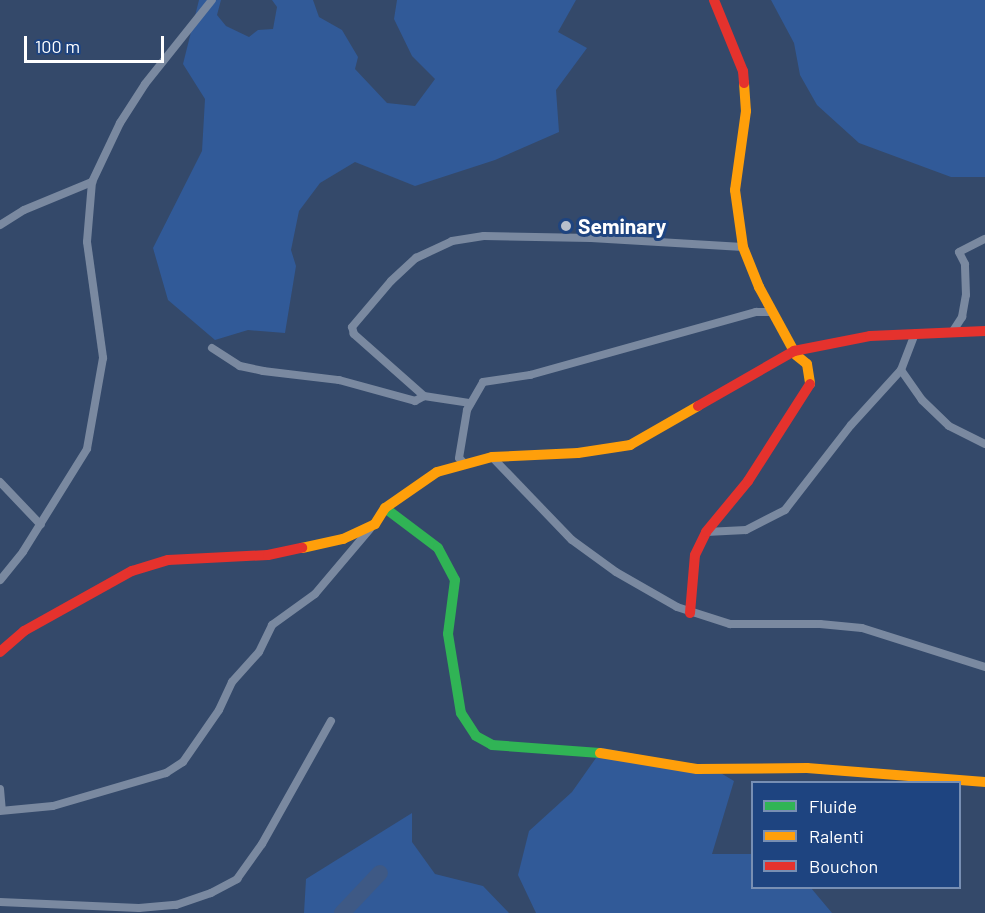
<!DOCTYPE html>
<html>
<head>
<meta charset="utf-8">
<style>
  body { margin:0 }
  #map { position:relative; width:985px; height:913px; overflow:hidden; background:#34496a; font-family:Barlow,sans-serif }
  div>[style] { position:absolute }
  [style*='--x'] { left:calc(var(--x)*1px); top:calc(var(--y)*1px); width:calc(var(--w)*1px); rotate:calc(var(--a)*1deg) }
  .green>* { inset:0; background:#315a98 }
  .river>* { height:16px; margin:-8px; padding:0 8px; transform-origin:8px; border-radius:8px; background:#3e5985 }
  .street>* { height:8px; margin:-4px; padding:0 4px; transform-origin:4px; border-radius:4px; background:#7a89a0 }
  .fast>* { height:10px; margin:-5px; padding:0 5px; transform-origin:5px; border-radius:5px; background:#30b455 }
  .slow>* { height:10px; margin:-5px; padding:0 5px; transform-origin:5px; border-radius:5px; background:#ff9f0a }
  .jam>* { height:10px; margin:-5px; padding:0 5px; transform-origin:5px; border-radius:5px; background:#e5322d }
  .dots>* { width:16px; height:16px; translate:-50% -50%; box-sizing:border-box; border:3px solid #1e4480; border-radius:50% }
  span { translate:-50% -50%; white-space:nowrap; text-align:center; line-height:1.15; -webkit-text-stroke:6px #1e4480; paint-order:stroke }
  .poi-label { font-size:21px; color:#fff; font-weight:700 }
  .left { translate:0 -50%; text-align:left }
  .legend { position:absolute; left:751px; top:781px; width:210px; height:108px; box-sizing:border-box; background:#1e4480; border:2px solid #788fb3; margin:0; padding:8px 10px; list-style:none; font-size:18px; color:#fff }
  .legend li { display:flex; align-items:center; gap:12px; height:30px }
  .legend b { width:30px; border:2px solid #788fb3 }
  .scale { position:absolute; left:24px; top:36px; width:140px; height:27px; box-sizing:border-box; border:3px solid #fff; border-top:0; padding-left:8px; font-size:18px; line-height:21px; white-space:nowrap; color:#fff; -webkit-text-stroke:4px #1e4480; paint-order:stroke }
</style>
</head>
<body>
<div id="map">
  <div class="green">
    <div style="clip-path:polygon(199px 0,221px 0,217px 15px,226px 26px,249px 37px,258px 30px,273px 29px,277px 7px,272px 0,313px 0,319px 17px,342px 30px,358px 57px,355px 69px,387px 103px,415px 106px,435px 79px,412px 56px,394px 19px,397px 0,576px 0,558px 32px,587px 48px,556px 90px,559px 132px,495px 160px,415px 186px,355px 162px,320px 183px,299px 211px,291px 250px,296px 266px,285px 333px,248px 330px,215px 340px,168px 300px,153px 248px,202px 151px,205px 99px,183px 64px)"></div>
    <div style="clip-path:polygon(771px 0,985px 0,985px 177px,951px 177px,859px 143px,817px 105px,800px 75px,794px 43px)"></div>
    <div style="clip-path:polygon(603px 748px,714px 769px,734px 781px,712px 854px,752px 854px,752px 888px,811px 888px,832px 913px,536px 913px,518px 875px,529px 831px,572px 792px)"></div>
    <div style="clip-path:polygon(412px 813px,412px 842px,435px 874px,483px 886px,509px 913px,304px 913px,306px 879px)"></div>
  </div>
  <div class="river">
    <div style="--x:342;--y:913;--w:55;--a:-46.5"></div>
  </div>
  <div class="street">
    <div style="--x:92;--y:182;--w:65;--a:-64.6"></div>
    <div style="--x:120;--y:123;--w:46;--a:-57.3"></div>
    <div style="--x:145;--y:84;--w:107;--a:-51.4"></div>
    <div style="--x:0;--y:225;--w:28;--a:-32"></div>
    <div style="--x:24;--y:210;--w:74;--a:-22.4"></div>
    <div style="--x:92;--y:182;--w:60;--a:94.8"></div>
    <div style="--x:87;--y:242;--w:117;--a:82.1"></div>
    <div style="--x:103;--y:358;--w:92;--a:100"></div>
    <div style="--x:87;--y:449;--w:121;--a:121.9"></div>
    <div style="--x:23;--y:552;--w:36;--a:129"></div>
    <div style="--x:953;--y:331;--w:17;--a:-57"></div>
    <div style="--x:962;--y:317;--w:22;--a:-80"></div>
    <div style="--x:966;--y:295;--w:31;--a:-92"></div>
    <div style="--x:965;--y:264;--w:13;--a:-117"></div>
    <div style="--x:959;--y:252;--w:29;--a:-27"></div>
    <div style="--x:212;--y:348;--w:33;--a:33"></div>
    <div style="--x:240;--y:366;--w:24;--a:12"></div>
    <div style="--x:263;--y:371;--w:77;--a:6.8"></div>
    <div style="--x:339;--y:380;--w:79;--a:15.4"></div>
    <div style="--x:415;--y:401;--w:10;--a:-29"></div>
    <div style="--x:424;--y:396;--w:47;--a:8.7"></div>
    <div style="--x:901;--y:370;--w:37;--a:55"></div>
    <div style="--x:922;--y:400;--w:37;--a:44"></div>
    <div style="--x:949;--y:426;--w:40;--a:26.6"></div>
    <div style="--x:424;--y:396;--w:94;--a:-138.5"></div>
    <div style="--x:354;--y:334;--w:7;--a:-106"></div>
    <div style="--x:352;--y:327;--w:60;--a:-49.7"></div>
    <div style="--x:391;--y:281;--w:34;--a:-43"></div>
    <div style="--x:416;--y:258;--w:40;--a:-25"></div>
    <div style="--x:452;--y:241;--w:32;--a:-9"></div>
    <div style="--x:484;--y:236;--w:107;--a:1.1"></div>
    <div style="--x:591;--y:238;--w:152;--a:3.4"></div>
    <div style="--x:492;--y:457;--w:115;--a:46.1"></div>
    <div style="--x:572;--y:540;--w:54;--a:36"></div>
    <div style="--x:616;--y:572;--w:70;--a:29.8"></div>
    <div style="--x:677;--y:607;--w:56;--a:17.8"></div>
    <div style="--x:730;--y:624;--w:90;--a:0"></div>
    <div style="--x:820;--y:624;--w:42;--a:5.4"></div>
    <div style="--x:862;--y:628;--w:129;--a:17.6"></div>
    <div style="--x:465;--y:464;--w:8;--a:-135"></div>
    <div style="--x:459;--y:458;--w:49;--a:-80.5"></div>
    <div style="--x:467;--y:410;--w:32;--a:-60"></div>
    <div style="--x:483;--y:382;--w:48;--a:-8.5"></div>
    <div style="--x:530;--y:375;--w:235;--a:-15.6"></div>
    <div style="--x:756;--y:312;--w:17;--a:0"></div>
    <div style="--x:0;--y:482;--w:59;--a:46.4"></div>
    <div style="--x:706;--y:532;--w:40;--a:-2.9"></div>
    <div style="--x:746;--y:530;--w:44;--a:-27.1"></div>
    <div style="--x:785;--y:510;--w:108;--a:-52.2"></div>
    <div style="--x:851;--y:425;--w:74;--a:-47.7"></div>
    <div style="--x:901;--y:370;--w:39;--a:-69"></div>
    <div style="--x:0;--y:789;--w:21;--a:85"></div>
    <div style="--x:0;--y:811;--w:53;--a:-5.4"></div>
    <div style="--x:53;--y:806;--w:118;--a:-16.3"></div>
    <div style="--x:166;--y:773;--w:20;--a:-33"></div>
    <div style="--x:183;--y:762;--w:63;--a:-55.3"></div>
    <div style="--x:219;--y:710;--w:31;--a:-65"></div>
    <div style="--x:232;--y:682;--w:40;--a:-48"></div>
    <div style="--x:259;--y:652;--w:30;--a:-64"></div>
    <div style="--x:272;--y:625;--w:53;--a:-35.8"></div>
    <div style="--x:315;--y:594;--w:85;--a:-49.8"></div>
    <div style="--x:0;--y:902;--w:139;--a:2.5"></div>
    <div style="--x:139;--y:908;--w:37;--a:-5"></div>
    <div style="--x:176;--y:905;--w:37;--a:-19"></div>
    <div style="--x:211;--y:893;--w:30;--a:-28"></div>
    <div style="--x:237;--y:879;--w:43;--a:-54.5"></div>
    <div style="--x:262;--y:844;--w:141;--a:-60.7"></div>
  </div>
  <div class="fast">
    <div style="--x:385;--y:508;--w:66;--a:37"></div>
    <div style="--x:438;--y:548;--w:36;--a:62"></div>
    <div style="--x:455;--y:580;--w:54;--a:97.4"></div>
    <div style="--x:448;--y:634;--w:80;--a:80.7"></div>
    <div style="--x:461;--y:713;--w:27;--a:57"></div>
    <div style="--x:476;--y:736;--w:18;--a:29"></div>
    <div style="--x:492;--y:745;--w:108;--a:4.2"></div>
  </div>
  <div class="slow">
    <div style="--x:744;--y:83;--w:28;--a:86"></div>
    <div style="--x:746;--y:111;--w:80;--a:97.9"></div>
    <div style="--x:735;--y:190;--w:58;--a:82"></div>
    <div style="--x:743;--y:247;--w:43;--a:68.2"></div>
    <div style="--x:759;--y:287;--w:77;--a:61.4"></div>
    <div style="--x:796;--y:355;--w:14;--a:39"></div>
    <div style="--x:807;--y:364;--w:20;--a:81"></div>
    <div style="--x:302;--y:548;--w:42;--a:-12.4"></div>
    <div style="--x:343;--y:539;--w:35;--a:-25"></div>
    <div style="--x:375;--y:524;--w:19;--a:-58"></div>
    <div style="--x:385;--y:508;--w:63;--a:-34.7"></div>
    <div style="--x:437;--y:472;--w:57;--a:-15.3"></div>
    <div style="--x:492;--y:457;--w:86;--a:-2.7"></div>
    <div style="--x:578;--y:453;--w:53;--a:-8.7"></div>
    <div style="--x:630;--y:445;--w:78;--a:-29.8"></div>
    <div style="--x:600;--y:753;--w:98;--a:9.4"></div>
    <div style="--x:697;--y:769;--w:110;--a:-0.5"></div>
    <div style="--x:807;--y:768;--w:179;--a:4.5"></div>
  </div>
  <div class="jam">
    <div style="--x:714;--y:0;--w:77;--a:67.8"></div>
    <div style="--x:743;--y:71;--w:12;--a:85"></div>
    <div style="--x:698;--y:406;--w:111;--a:-29.8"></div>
    <div style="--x:794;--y:351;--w:77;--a:-11.2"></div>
    <div style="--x:870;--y:336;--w:115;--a:-2.5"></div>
    <div style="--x:690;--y:613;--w:58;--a:-85.1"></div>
    <div style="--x:695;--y:555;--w:25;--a:-64"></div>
    <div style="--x:706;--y:532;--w:66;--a:-50.5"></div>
    <div style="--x:748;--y:481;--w:115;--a:-57.4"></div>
    <div style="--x:0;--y:652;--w:32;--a:-41"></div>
    <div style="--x:24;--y:631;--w:124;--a:-29.1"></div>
    <div style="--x:132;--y:571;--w:38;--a:-17"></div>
    <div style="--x:168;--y:560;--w:100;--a:-2.9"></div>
    <div style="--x:268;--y:555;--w:35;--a:-12"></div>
  </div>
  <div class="dots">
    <div style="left:566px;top:226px;background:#b8bfcb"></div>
  </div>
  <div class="poi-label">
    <span class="left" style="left:578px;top:226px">Seminary</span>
  </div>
  <ul class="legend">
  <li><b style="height:8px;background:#30b455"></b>Fluide</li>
  <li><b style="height:8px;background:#ff9f0a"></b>Ralenti</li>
  <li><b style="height:8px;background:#e5322d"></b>Bouchon</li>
  </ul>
  <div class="scale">100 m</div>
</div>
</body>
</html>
